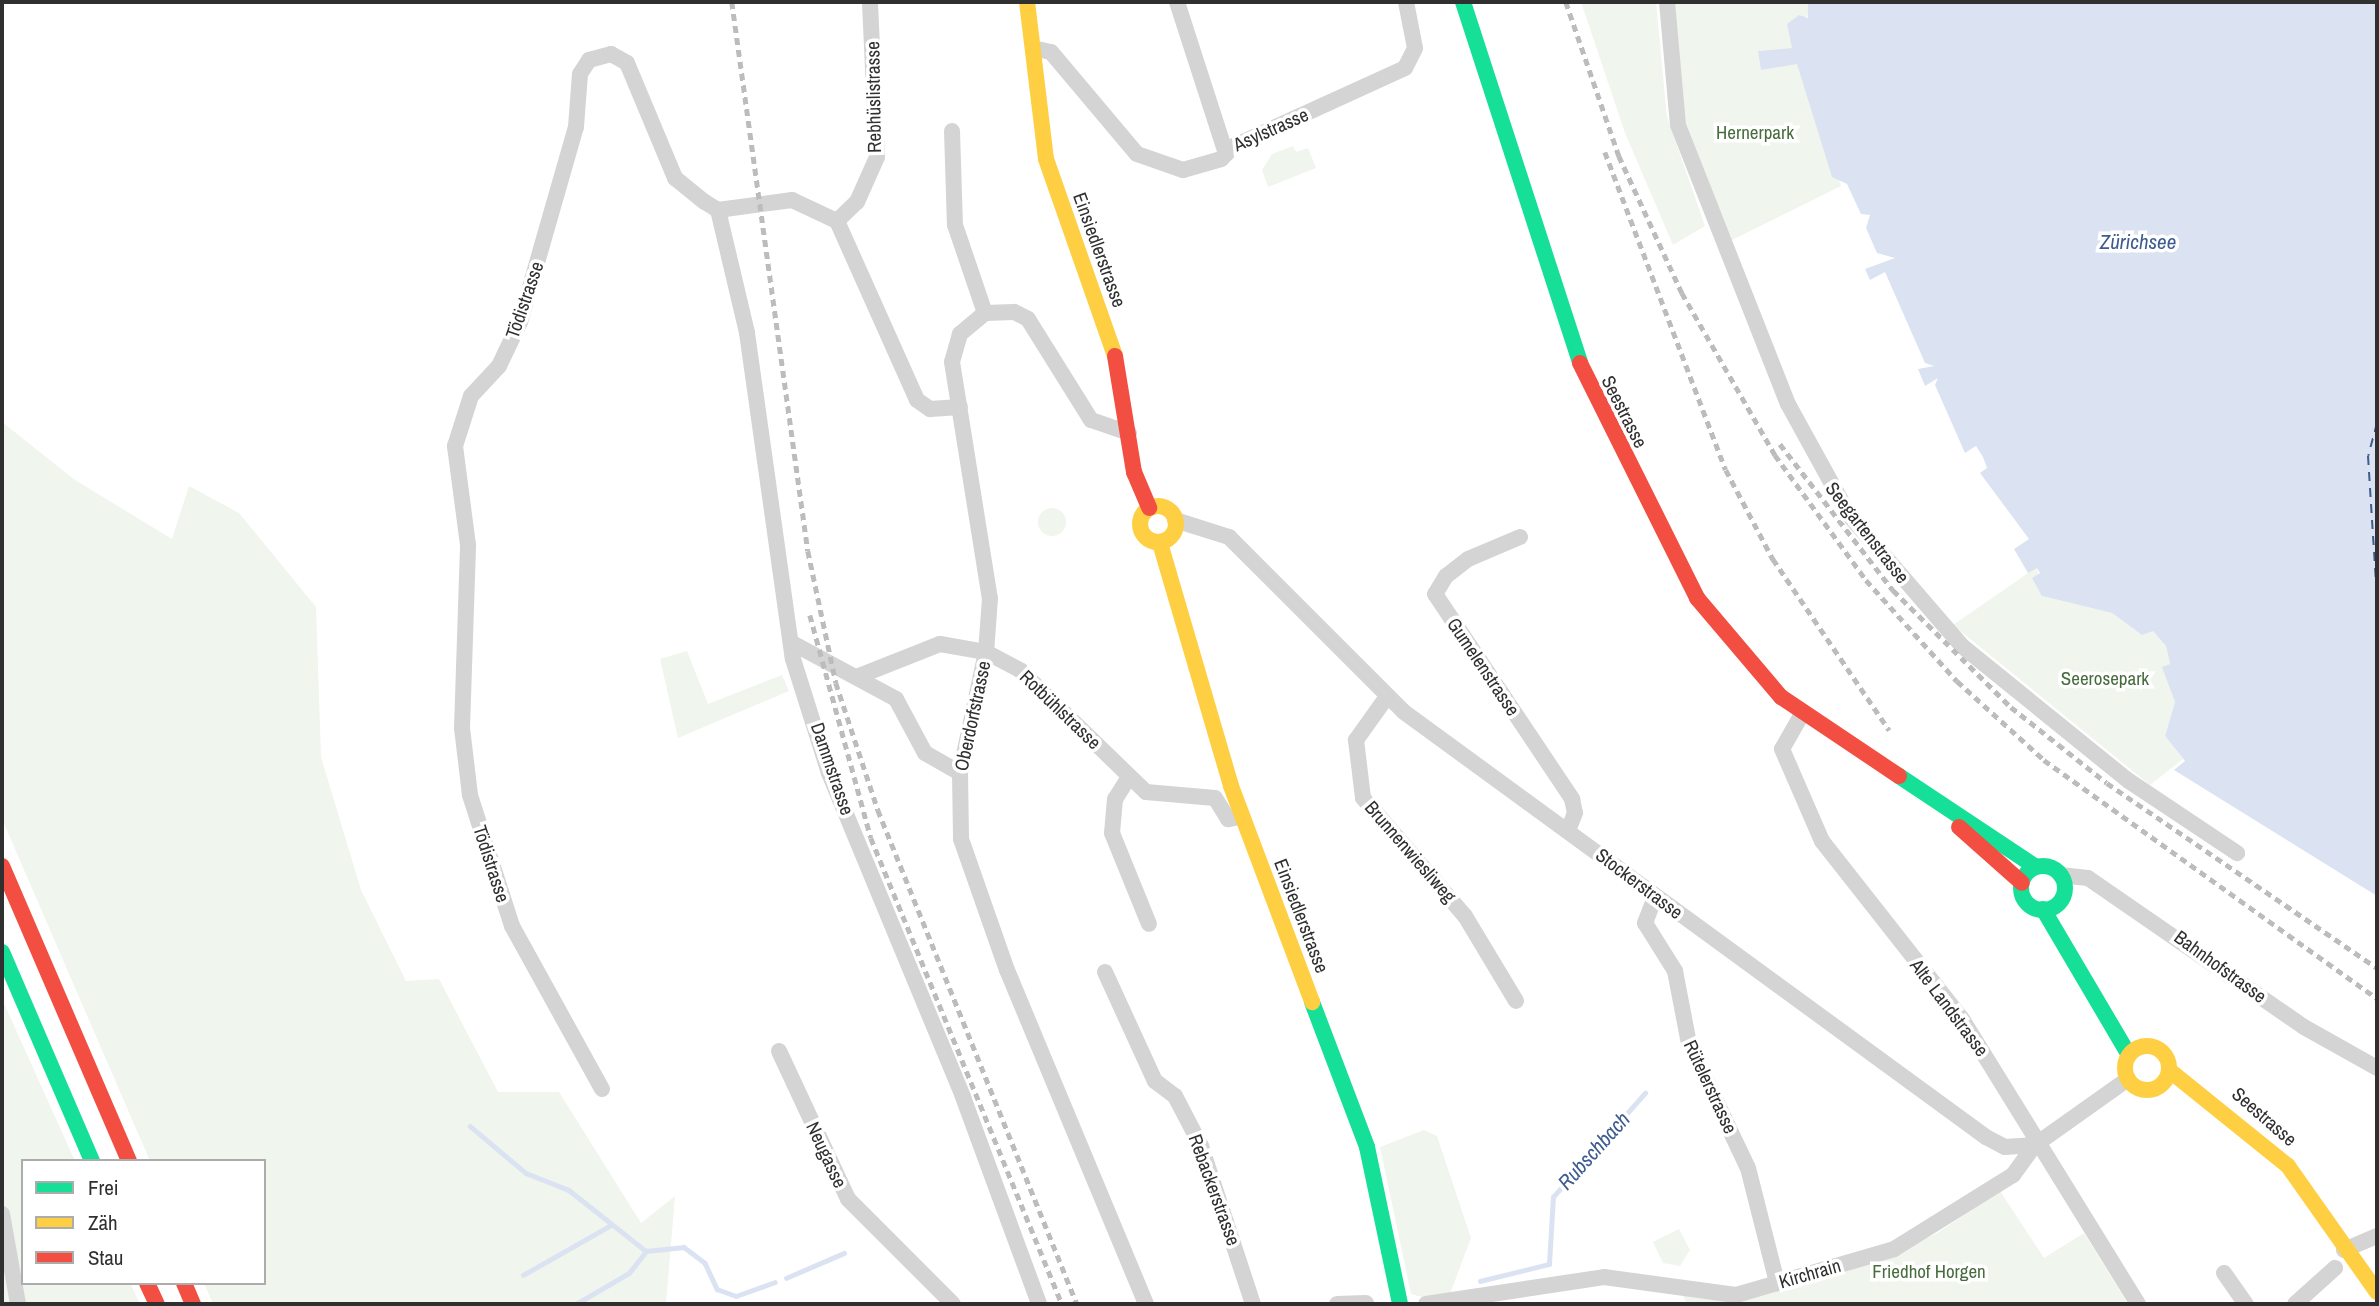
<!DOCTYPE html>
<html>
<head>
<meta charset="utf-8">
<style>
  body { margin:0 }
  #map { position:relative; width:2379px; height:1306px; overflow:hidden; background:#fff; font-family:"Archivo Narrow",sans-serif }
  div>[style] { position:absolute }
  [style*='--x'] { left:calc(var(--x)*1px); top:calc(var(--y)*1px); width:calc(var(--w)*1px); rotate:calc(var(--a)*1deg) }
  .green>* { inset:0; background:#f0f5ed }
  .round { border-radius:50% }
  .water>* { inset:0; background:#dbe3f2 }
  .stream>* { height:4.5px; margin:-2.25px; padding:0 2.25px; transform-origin:2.25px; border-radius:2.25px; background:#dbe3f2 }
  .ferry>* { height:2px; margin-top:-1px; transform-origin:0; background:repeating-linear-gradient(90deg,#3f5c91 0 9px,transparent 0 16px) }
  .street>* { height:16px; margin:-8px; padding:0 8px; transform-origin:8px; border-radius:8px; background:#d4d4d4 }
  .fast>* { height:16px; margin:-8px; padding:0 8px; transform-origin:8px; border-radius:8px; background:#16e098 }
  .fast>.ring { margin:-8px; padding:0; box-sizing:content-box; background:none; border:16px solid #16e098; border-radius:50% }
  .slow>* { height:16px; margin:-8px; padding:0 8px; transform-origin:8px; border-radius:8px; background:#ffcf43 }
  .slow>.ring { margin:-8px; padding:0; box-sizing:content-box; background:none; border:16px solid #ffcf43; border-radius:50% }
  .jam>* { height:16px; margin:-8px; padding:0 8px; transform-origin:8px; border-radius:8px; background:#f24e42 }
  .rail>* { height:4.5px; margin-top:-2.25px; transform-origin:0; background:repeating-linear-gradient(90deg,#bcbcbc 0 7px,transparent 0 12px) }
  span { translate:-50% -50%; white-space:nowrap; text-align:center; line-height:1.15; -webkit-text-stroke:7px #fff; paint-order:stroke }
  .street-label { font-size:19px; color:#303030 }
  .park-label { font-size:19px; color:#476c3e }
  .water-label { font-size:21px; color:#3f5c91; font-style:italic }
  .frame { position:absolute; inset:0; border:4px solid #303030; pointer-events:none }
  .legend { position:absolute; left:21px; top:1159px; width:245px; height:126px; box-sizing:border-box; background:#fff; border:2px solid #acacac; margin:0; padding:9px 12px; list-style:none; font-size:21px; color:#303030 }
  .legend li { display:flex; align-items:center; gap:14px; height:35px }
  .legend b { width:35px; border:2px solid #acacac }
</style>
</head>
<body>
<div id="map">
  <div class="green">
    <div style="clip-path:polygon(1581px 2px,1656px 2px,1667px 117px,1705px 226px,1673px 245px,1625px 133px)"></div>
    <div style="clip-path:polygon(1674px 2px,1809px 2px,1809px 16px,1801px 19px,1792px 48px,1758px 51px,1797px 63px,1841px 186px,1730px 241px,1684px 117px)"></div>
    <div style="clip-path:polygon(1293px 146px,1296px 152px,1308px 148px,1316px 168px,1268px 187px,1262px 170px,1272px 154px)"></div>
    <div style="clip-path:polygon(2px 422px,75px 480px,172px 539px,189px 486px,239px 513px,316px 607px,321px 757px,361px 890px,406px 981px,439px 979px,498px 1092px,559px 1092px,641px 1223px,675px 1196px,666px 1304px,213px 1304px,204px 1283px,264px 1283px,264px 1161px,150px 1161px,2px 819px)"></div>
    <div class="round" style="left:1038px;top:508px;width:28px;height:28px"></div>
    <div style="clip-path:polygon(2037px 567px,2042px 596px,2112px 613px,2142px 635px,2153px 630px,2166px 646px,2170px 664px,2163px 667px,2175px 702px,2165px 736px,2183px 759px,2150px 785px,1953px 625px)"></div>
    <div style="clip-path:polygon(687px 651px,708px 704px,782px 675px,789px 691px,678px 738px,660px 659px)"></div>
    <div style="clip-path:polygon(2px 999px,75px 1161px,23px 1161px,23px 1283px,130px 1283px,140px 1304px,2px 1304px)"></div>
    <div style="clip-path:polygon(1424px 1130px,1437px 1136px,1471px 1238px,1450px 1294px,1422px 1297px,1411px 1294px,1380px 1147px)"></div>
    <div style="clip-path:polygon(2000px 1191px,2044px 1258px,2084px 1233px,2128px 1304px,1687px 1304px,1682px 1294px,1737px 1299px,1886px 1255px,1936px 1234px)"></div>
    <div style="clip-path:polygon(1679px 1229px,1690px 1250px,1680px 1266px,1663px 1263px,1653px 1242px)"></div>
  </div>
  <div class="water">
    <div style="clip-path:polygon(1808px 2px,2377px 2px,2377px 896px,2174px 770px,2185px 761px,2165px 736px,2175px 702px,2162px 667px,2170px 664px,2166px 646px,2153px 631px,2142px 635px,2112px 613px,2042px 596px,2032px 578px,2040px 573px,2037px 568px,2028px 573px,2014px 549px,2029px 539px,1980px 473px,1987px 468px,1983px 457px,1976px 446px,1965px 453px,1935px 385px,1938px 378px,1925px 386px,1918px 369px,1934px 366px,1925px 363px,1885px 272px,1870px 280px,1865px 269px,1895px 258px,1877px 253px,1866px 228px,1870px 215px,1861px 214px,1847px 184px,1832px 177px,1797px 64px,1761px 70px,1758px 51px,1792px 48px,1787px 24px,1799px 15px,1808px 18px)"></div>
  </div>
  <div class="stream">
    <div style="--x:470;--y:1126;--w:73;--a:40"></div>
    <div style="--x:526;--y:1173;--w:46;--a:21.6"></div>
    <div style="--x:569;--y:1190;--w:98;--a:38.4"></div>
    <div style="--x:646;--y:1251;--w:38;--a:-6"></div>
    <div style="--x:684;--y:1247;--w:26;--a:37"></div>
    <div style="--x:705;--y:1263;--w:29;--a:65"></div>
    <div style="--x:717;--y:1289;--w:20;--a:20"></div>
    <div style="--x:736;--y:1296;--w:41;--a:-19.7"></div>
    <div style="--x:523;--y:1275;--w:101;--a:-29.6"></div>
    <div style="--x:786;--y:1278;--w:63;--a:-23.3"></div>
    <div style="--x:1480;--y:1281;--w:71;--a:-13.8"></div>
    <div style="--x:1549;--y:1264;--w:67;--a:-86.6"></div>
    <div style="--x:1553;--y:1197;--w:139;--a:-48.5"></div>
    <div style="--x:576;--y:1304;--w:61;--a:-30.3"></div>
    <div style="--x:629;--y:1273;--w:28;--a:-52"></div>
  </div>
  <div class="ferry">
    <div style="--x:2377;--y:423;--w:34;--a:105"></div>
    <div style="--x:2368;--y:456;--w:145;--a:86.4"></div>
    <div style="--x:2377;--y:440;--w:84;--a:90"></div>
  </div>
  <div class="street">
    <div style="--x:1177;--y:2;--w:157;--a:72.1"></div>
    <div style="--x:1667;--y:2;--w:123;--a:84.9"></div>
    <div style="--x:1678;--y:125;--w:300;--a:68.5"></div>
    <div style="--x:1788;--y:404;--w:127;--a:61.2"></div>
    <div style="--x:1849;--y:515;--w:173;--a:49.2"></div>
    <div style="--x:1962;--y:646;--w:215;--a:39"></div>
    <div style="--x:2129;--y:781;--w:130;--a:33.7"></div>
    <div style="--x:1033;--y:48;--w:18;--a:13"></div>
    <div style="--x:1051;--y:52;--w:133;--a:49.9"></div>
    <div style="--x:1137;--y:154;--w:49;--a:19.2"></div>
    <div style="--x:1183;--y:170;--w:40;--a:-16"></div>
    <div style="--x:1221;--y:159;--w:18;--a:-45"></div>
    <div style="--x:1234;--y:146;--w:188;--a:-24.5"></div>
    <div style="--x:1405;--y:68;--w:22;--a:-63"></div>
    <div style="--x:1415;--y:48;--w:47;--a:-101.1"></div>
    <div style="--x:952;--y:131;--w:94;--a:88.2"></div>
    <div style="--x:955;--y:225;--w:93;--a:71.2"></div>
    <div style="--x:718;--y:210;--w:126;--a:76.7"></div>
    <div style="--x:747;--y:333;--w:329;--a:82"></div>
    <div style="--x:793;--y:659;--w:120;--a:72.5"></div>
    <div style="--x:829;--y:773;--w:351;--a:67.5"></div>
    <div style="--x:963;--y:1097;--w:221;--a:69.8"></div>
    <div style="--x:837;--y:221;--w:28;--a:-44"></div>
    <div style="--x:857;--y:202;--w:49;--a:-66"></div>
    <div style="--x:877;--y:157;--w:155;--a:-92.6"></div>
    <div style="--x:1129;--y:433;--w:40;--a:-161.1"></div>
    <div style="--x:1091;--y:420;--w:119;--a:-122"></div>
    <div style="--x:1028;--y:319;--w:16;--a:-153"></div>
    <div style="--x:1014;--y:312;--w:29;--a:178"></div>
    <div style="--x:985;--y:313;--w:33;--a:140"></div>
    <div style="--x:960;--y:334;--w:29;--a:106"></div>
    <div style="--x:952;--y:362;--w:239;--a:80.9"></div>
    <div style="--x:990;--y:598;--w:54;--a:94.2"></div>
    <div style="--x:986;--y:652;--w:124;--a:102.1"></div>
    <div style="--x:960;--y:773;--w:66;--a:89.1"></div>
    <div style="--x:961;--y:839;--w:139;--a:70.7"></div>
    <div style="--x:1007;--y:970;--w:362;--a:67.4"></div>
    <div style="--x:1175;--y:520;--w:57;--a:17.5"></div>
    <div style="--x:1229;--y:537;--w:247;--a:45"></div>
    <div style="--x:1404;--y:712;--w:721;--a:36.14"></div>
    <div style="--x:1986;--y:1137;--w:21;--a:28"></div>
    <div style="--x:2005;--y:1147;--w:30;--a:-4"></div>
    <div style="--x:2035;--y:1145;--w:114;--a:-35.4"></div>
    <div style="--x:1520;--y:537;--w:56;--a:157.1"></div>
    <div style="--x:1468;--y:559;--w:28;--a:142"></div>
    <div style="--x:1446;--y:576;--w:21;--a:121"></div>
    <div style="--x:1435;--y:594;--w:247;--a:56.2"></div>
    <div style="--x:1572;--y:799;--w:14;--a:78"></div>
    <div style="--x:1575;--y:813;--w:18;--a:112"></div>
    <div style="--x:794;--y:644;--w:116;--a:28.3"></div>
    <div style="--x:896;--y:699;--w:61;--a:61.8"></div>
    <div style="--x:925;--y:753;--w:40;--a:29.7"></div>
    <div style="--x:859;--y:676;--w:87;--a:-21.6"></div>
    <div style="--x:940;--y:644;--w:47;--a:9.9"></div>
    <div style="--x:986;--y:652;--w:40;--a:28"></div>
    <div style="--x:1021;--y:671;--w:174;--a:44.1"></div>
    <div style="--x:1146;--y:792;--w:69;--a:5"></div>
    <div style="--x:1215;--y:798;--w:25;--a:58"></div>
    <div style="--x:1228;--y:819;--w:13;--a:-9"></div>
    <div style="--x:1386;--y:698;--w:52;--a:125.5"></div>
    <div style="--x:1356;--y:740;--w:58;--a:83.1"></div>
    <div style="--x:1363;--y:798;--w:156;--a:49.2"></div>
    <div style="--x:1465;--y:916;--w:99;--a:59"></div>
    <div style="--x:1802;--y:714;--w:40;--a:119.7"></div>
    <div style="--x:1782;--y:749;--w:100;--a:66.5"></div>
    <div style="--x:1822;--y:841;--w:226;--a:51.8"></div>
    <div style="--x:1962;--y:1019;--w:335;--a:58.3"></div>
    <div style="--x:1129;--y:777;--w:26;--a:122"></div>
    <div style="--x:1115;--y:799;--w:34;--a:95"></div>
    <div style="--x:1112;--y:833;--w:98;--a:67.9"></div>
    <div style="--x:2060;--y:875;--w:28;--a:6"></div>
    <div style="--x:2088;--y:878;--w:262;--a:34.6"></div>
    <div style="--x:2304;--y:1027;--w:84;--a:29.3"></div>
    <div style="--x:1655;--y:897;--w:28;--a:111"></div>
    <div style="--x:1645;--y:923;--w:57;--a:58"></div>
    <div style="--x:1675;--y:971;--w:74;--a:79.1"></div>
    <div style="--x:1689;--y:1044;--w:137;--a:64.6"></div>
    <div style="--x:1748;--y:1168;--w:119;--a:75.8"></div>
    <div style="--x:1105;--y:972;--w:120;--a:65.4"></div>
    <div style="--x:1155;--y:1081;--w:25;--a:37"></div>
    <div style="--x:1175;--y:1096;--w:56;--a:62.5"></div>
    <div style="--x:1201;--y:1146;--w:166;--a:71.8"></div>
    <div style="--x:779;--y:1051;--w:163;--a:65"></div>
    <div style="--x:848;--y:1199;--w:148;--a:45"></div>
    <div style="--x:602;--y:1089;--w:186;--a:-118.9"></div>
    <div style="--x:512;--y:926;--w:138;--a:-107.8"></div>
    <div style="--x:470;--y:795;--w:67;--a:-96.8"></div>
    <div style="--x:462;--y:728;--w:183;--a:-88.1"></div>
    <div style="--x:468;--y:545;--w:100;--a:-97.5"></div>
    <div style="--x:455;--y:446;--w:52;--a:-72.3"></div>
    <div style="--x:471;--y:396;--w:41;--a:-47"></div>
    <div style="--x:499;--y:366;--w:49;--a:-64.5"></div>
    <div style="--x:520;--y:322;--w:203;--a:-74"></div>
    <div style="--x:576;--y:127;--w:53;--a:-85.7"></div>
    <div style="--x:580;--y:74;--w:17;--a:-57"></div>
    <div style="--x:589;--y:60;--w:23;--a:-15"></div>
    <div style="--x:611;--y:54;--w:18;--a:29"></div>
    <div style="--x:627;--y:63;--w:125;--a:67.3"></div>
    <div style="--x:675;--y:178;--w:38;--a:39"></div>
    <div style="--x:705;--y:202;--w:15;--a:32"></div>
    <div style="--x:718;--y:210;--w:75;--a:-7.7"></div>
    <div style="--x:792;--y:200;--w:50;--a:25"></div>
    <div style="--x:837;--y:221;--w:196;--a:65.9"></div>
    <div style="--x:917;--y:400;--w:16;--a:35"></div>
    <div style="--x:930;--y:409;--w:30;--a:-4"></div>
    <div style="--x:2;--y:1214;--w:91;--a:79.9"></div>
    <div style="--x:2344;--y:1250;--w:36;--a:-23"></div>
    <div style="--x:2224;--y:1273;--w:38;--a:55"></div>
    <div style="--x:1337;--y:1304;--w:29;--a:-2"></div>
    <div style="--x:1426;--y:1304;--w:180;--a:-8.6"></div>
    <div style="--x:1604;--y:1277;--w:133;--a:7.8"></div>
    <div style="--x:1736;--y:1295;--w:165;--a:-16.2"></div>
    <div style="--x:1894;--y:1249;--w:140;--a:-31.9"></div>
    <div style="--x:2013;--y:1175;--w:37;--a:-54"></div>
    <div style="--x:2295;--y:1304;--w:54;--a:-42"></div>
  </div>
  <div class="fast">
    <div style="--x:1463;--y:2;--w:379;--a:72"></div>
    <div style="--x:1899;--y:776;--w:164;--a:33.6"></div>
    <div class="ring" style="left:2021px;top:866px;width:28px;height:28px"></div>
    <div style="--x:2043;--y:909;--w:169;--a:59.5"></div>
    <div style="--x:2;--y:952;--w:228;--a:66.7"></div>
    <div style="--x:1312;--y:1002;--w:155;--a:69.2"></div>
    <div style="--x:1367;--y:1147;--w:160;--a:78.1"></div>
  </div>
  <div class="slow">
    <div style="--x:1027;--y:2;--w:158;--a:83.1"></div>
    <div style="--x:1046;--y:159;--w:209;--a:70.7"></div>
    <div class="ring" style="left:1140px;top:506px;width:20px;height:20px"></div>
    <div style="--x:1160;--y:543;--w:253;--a:73.7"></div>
    <div style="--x:1231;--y:786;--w:231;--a:69.4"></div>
    <div class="ring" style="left:2125px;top:1046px;width:28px;height:28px"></div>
    <div style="--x:2169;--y:1070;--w:153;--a:38.9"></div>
    <div style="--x:2288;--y:1166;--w:154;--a:54.8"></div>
  </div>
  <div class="jam">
    <div style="--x:1115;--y:356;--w:118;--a:80.7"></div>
    <div style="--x:1134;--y:472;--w:39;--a:67"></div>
    <div style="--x:1580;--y:363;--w:263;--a:63.5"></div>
    <div style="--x:1697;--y:598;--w:130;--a:49.7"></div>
    <div style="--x:1781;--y:697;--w:142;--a:33.8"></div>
    <div style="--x:1959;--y:827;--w:84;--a:41.6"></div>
    <div style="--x:2;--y:866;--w:321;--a:66.7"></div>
    <div style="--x:147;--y:1283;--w:23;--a:65"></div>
    <div style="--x:184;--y:1283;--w:23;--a:67"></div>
  </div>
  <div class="rail">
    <div style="--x:732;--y:2;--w:554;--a:82.12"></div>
    <div style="--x:808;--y:551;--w:135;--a:78"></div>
    <div style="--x:836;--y:683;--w:134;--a:71.7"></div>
    <div style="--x:878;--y:810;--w:533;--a:68.06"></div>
    <div style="--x:1566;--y:2;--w:163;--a:71"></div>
    <div style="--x:1619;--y:156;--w:151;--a:65.3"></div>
    <div style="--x:1682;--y:293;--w:187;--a:60.1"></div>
    <div style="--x:1775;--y:455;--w:155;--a:53.9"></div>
    <div style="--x:1866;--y:580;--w:136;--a:48"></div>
    <div style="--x:1957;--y:681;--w:118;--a:42.2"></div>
    <div style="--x:2044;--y:760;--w:409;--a:35.6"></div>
    <div style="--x:1605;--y:152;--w:340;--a:69.2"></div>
    <div style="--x:1726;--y:470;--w:101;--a:62.2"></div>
    <div style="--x:1773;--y:559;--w:207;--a:55.8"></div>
    <div style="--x:1780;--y:444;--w:185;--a:52.3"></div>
    <div style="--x:1893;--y:590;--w:166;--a:44.8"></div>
    <div style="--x:2011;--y:707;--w:122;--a:38.4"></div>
    <div style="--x:2107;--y:783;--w:327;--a:34.4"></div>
    <div style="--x:810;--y:615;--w:231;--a:74.7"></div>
    <div style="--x:871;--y:838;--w:504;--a:67.71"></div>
  </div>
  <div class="street-label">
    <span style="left:874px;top:97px;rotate:-91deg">Rebhüslistrasse</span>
    <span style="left:1271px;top:130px;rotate:-24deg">Asylstrasse</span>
    <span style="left:1099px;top:250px;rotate:70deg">Einsiedlerstrasse</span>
    <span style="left:525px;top:300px;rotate:-71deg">Tödistrasse</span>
    <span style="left:1624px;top:412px;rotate:63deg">Seestrasse</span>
    <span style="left:1867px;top:533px;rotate:52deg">Seegartenstrasse</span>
    <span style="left:1483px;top:667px;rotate:56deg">Gumelenstrasse</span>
    <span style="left:1060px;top:710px;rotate:44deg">Rotbühlstrasse</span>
    <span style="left:973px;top:716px;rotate:-78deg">Oberdorfstrasse</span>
    <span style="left:832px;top:769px;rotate:71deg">Dammstrasse</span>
    <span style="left:1410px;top:852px;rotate:49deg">Brunnenwiesliweg</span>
    <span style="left:491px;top:864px;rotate:72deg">Tödistrasse</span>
    <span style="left:1639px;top:884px;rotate:37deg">Stockerstrasse</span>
    <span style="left:1301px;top:916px;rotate:69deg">Einsiedlerstrasse</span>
    <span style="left:2220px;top:967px;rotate:36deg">Bahnhofstrasse</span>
    <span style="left:1949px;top:1008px;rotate:53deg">Alte Landstrasse</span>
    <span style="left:1710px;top:1087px;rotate:65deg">Rütelerstrasse</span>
    <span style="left:2264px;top:1117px;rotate:41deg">Seestrasse</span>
    <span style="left:826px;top:1155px;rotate:65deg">Neugasse</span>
    <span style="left:1214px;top:1190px;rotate:70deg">Rebackerstrasse</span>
    <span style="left:1810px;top:1274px;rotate:-16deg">Kirchrain</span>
  </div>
  <div class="park-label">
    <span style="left:1755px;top:133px">Hernerpark</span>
    <span style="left:2105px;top:679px">Seerosepark</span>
    <span style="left:1929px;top:1272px">Friedhof Horgen</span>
  </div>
  <div class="water-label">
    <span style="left:2138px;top:242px">Zürichsee</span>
    <span style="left:1594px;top:1151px;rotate:-48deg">Rubschbach</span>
  </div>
  <div class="frame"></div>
  <ul class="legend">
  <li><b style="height:9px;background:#16e098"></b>Frei</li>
  <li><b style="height:9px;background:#ffcf43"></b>Zäh</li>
  <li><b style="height:9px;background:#f24e42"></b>Stau</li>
  </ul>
</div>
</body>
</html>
